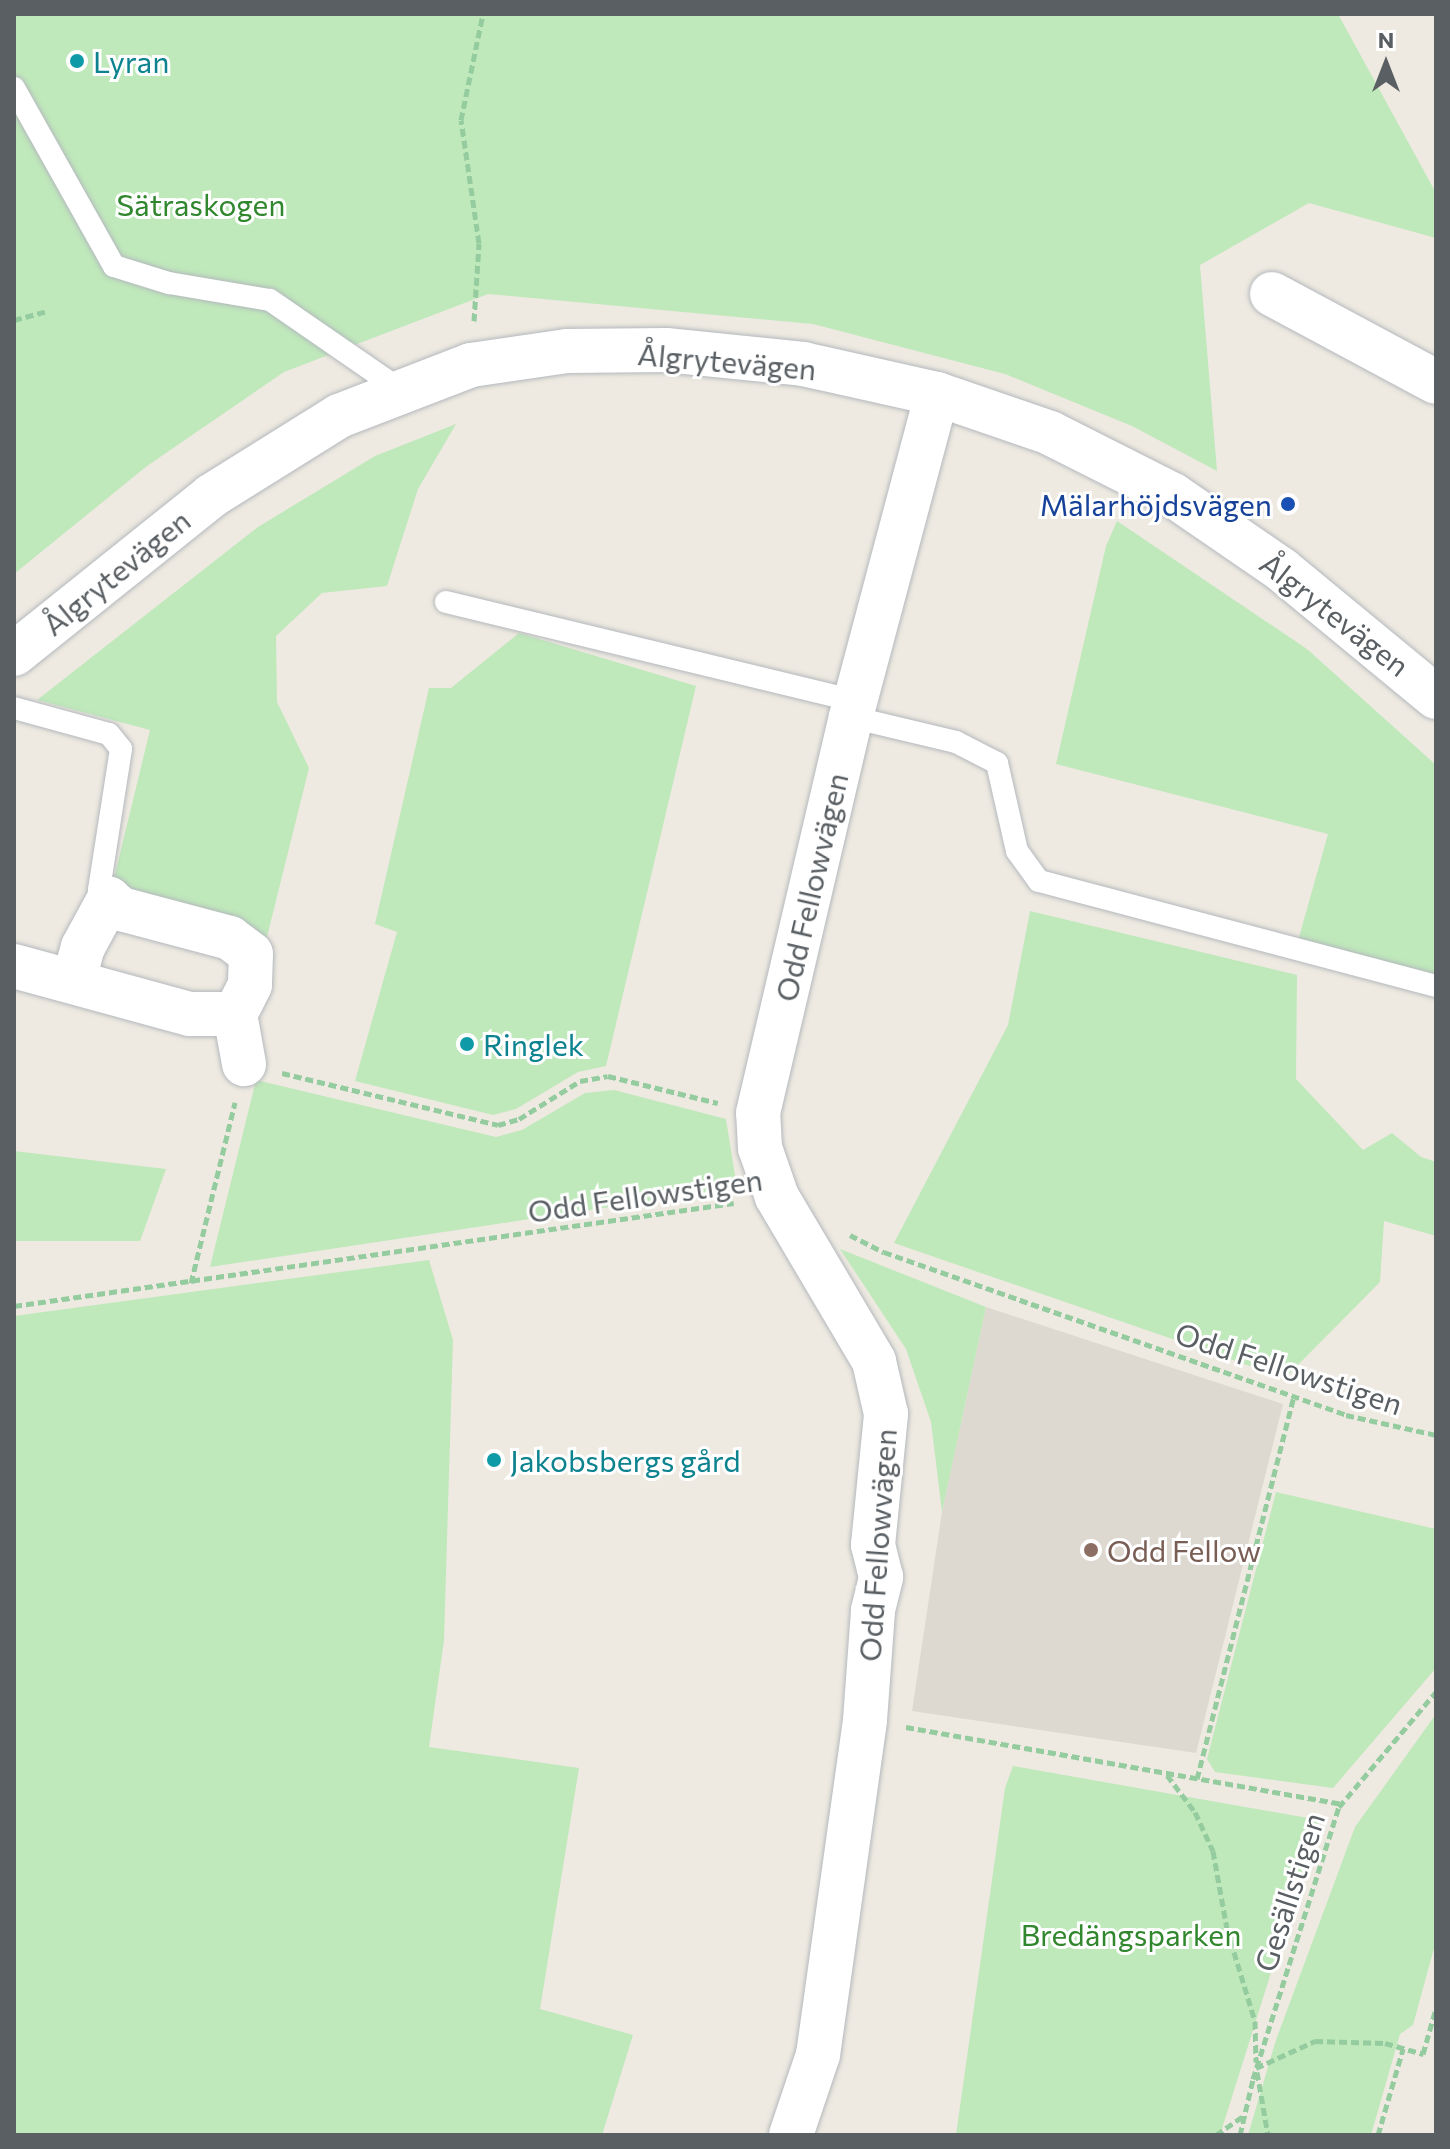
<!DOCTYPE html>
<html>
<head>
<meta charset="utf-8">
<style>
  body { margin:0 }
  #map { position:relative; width:1450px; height:2149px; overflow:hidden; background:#eeeae1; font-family:Commissioner,sans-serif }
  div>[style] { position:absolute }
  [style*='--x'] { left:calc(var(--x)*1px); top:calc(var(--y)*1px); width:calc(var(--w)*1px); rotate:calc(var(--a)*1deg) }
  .education>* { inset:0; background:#ded9d0 }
  .green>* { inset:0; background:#bfe8bb }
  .path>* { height:5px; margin-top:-2.5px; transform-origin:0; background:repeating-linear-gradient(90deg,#95cc9f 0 8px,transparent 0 12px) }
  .roads { filter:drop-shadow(0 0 2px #b4b8bd) drop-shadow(0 0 2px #b4b8bd) }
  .lane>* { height:22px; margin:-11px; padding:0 11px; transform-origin:11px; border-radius:11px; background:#fff }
  .street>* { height:44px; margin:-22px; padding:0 22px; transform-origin:22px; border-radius:22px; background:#fff }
  .secondary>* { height:44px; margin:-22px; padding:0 22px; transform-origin:22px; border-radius:22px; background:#fff }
  .dots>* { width:22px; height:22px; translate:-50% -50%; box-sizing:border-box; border:4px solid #fff; border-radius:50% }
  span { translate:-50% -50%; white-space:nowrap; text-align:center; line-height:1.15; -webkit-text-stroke:6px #fff; paint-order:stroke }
  .culture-label { font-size:30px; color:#0d838f }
  .left { translate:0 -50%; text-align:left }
  .park-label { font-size:30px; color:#31872e }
  .street-label { font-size:30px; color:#5a5f63 }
  .transit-label { font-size:30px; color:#164399 }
  .right { translate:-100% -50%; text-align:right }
  .education-label { font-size:30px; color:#785e54 }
  .frame { position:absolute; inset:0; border:16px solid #5a5f63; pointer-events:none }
  .north { position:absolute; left:1346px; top:24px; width:80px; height:80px; -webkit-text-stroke:6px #fff; paint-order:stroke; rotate:0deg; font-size:22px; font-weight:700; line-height:32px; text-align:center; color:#5a5f63 }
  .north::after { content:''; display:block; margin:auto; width:28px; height:36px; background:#5a5f63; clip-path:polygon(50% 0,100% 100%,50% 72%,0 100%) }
</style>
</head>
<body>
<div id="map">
  <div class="education">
    <div style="clip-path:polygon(986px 1307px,1283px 1404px,1196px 1753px,912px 1711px,942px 1512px)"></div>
  </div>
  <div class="green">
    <div style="clip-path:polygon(14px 14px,1338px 14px,1436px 193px,1436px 238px,1309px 203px,1200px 265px,1217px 471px,1132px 426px,1005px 374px,813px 324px,488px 294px,284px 372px,147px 466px,14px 574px)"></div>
    <div style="clip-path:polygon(456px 424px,418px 489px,387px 586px,322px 593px,276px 636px,277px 702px,309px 768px,267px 937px,109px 899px,150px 730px,37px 700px,258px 527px,375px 456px)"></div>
    <div style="clip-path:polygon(1117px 521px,1307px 649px,1436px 765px,1436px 977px,1298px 941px,1328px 834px,1056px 764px,1106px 546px)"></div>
    <div style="clip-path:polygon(519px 633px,696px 686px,606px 1066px,578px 1072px,516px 1109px,493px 1115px,355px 1081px,397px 932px,375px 924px,429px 688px,451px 688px)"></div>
    <div style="clip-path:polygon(1030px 911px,1297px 975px,1296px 1079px,1363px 1150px,1392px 1133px,1421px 1157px,1436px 1162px,1436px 1236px,1384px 1221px,1380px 1282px,1285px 1378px,894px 1243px,1008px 1025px)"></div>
    <div style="clip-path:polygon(256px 1080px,496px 1137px,522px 1130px,585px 1093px,614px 1090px,726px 1119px,737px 1188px,210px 1267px)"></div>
    <div style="clip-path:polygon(14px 1151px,166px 1169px,140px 1241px,14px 1241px)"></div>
    <div style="clip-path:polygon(840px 1249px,986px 1307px,942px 1512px,931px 1422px,906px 1349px)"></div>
    <div style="clip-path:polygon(429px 1260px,453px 1340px,444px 1640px,429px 1747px,579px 1768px,540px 2009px,633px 2035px,602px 2135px,14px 2135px,14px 1316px)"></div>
    <div style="clip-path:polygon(1276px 1492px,1436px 1529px,1436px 1668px,1333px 1788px,1215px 1772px,1207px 1759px)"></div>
    <div style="clip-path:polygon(1436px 1714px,1436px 1941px,1413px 2025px,1400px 2034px,1371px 2135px,1248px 2135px,1276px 2040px,1355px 1827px)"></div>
    <div style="clip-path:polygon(1013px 1766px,1319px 1820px,1220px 2135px,956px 2135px,1005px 1788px)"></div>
  </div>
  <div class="path">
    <div style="--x:14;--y:320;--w:34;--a:-15"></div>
    <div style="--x:474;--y:321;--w:78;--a:-86.3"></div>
    <div style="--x:479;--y:243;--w:124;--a:-98.3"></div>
    <div style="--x:461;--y:120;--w:108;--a:-78.3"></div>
    <div style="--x:282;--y:1073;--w:222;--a:13.5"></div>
    <div style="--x:498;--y:1125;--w:22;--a:-16"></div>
    <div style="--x:519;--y:1119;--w:72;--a:-31.9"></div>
    <div style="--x:580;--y:1081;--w:28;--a:-10"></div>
    <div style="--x:608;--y:1076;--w:113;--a:13.8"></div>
    <div style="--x:850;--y:1235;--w:38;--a:27"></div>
    <div style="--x:884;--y:1252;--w:490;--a:19.4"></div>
    <div style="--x:1346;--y:1415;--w:92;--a:12.5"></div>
    <div style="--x:191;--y:1283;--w:186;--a:-76.3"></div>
    <div style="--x:14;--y:1306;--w:727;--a:-8.14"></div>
    <div style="--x:906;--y:1727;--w:442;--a:10"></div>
    <div style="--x:1167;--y:1775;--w:46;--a:52.9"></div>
    <div style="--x:1195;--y:1812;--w:43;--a:65.2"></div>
    <div style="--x:1213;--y:1851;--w:79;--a:79.8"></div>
    <div style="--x:1227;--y:1929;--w:96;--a:73.1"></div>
    <div style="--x:1255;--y:2021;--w:41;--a:88.6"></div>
    <div style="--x:1197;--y:1779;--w:394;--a:-75.8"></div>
    <div style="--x:1256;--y:2068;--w:65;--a:-24.6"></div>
    <div style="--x:1315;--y:2041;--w:70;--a:1.6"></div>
    <div style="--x:1385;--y:2043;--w:40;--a:16"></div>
    <div style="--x:1423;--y:2054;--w:48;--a:-74.2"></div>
    <div style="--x:1257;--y:2072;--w:64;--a:80.1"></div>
    <div style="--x:1216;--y:2135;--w:35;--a:-35"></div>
    <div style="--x:1240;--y:2135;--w:57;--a:-76.9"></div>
    <div style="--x:1253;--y:2079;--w:285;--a:-72.5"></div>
    <div style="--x:1339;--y:1807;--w:150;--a:-49.9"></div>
    <div style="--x:1378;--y:2135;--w:90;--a:-73.8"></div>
  </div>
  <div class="roads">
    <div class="lane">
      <div style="--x:14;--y:88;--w:204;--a:60.7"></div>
      <div style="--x:114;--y:266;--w:58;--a:17.2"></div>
      <div style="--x:169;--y:283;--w:102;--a:9.6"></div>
      <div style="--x:270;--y:300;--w:157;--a:34.6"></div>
      <div style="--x:446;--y:602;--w:422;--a:13.6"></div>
      <div style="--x:14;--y:708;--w:98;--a:15.3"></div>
      <div style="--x:109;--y:734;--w:19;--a:51"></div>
      <div style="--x:121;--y:749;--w:143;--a:98.9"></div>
      <div style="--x:99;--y:890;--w:13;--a:42"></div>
      <div style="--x:851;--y:717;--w:108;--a:13.4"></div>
      <div style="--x:956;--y:742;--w:46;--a:27.1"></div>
      <div style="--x:997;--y:763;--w:90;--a:77.2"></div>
      <div style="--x:1017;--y:851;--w:37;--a:54"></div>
      <div style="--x:1039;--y:881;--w:411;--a:14.8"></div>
    </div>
    <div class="street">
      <div style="--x:1272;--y:294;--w:186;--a:28.2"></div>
      <div style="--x:14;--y:966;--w:182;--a:15.3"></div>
      <div style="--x:190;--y:1014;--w:45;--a:0"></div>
      <div style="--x:74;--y:980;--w:34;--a:-75"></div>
      <div style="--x:83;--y:947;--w:55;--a:-61.6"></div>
      <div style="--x:109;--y:899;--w:16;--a:40"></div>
      <div style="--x:121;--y:909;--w:113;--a:14.9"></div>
      <div style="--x:230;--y:938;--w:26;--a:37"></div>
      <div style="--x:251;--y:954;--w:31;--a:92"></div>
      <div style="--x:250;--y:985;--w:33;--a:117"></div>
      <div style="--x:235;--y:1014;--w:51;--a:79.8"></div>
      <div style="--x:791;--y:2135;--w:84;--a:-71.4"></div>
      <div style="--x:818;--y:2055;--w:338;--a:-82"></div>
      <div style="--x:865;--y:1720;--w:110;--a:-85.8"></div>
      <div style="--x:873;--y:1610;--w:34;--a:-76"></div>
      <div style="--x:881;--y:1577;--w:33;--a:-104"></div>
      <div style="--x:873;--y:1545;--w:132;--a:-84.3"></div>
      <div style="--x:886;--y:1414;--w:54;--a:-102.8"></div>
      <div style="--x:874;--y:1361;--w:191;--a:-120.6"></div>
      <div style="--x:777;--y:1197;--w:52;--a:-109.1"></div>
      <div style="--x:760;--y:1148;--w:35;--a:-93"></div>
      <div style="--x:758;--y:1113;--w:407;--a:-76.8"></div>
      <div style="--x:851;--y:717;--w:334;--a:-75.1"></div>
    </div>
    <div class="secondary">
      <div style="--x:14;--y:654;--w:253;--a:-38.7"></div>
      <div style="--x:211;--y:496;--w:151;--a:-32"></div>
      <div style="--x:339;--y:416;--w:142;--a:-21.1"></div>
      <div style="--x:471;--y:365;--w:97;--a:-8.3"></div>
      <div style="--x:567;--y:351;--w:99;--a:-0.6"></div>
      <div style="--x:666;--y:350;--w:138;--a:5.8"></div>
      <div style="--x:803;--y:364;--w:137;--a:12.6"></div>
      <div style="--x:937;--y:394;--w:120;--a:19"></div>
      <div style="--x:1050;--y:433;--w:138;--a:26.8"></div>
      <div style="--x:1173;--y:495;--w:132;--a:34.5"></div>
      <div style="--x:1282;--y:570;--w:200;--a:39.5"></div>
    </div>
  </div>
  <div class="dots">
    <div style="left:77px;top:61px;background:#0f9aa8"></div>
    <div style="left:1288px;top:504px;background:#1a4fb4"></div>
    <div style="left:467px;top:1044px;background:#0f9aa8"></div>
    <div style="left:494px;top:1460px;background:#0f9aa8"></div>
    <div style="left:1091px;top:1550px;background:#8d6e63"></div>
  </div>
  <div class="culture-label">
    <span class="left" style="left:93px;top:61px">Lyran</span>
    <span class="left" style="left:483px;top:1044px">Ringlek</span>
    <span class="left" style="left:510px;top:1460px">Jakobsbergs gård</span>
  </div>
  <div class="park-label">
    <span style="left:201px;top:204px">Sätraskogen</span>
    <span style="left:1131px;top:1934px">Bredängsparken</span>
  </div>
  <div class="street-label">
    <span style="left:727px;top:361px;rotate:5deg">Ålgrytevägen</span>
    <span style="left:116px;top:572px;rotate:-39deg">Ålgrytevägen</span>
    <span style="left:1335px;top:614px;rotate:38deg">Ålgrytevägen</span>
    <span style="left:811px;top:887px;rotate:-77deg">Odd Fellowvägen</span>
    <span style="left:645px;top:1195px;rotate:-8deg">Odd Fellowstigen</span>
    <span style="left:1289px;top:1368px;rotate:18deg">Odd Fellowstigen</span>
    <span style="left:877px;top:1545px;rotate:-86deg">Odd Fellowvägen</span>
    <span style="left:1289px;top:1892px;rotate:-72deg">Gesällstigen</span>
  </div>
  <div class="transit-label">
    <span class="right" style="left:1272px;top:504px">Mälarhöjdsvägen</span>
  </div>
  <div class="education-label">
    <span class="left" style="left:1107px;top:1550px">Odd Fellow</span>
  </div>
  <div class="frame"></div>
  <div class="north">N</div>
</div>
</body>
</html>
